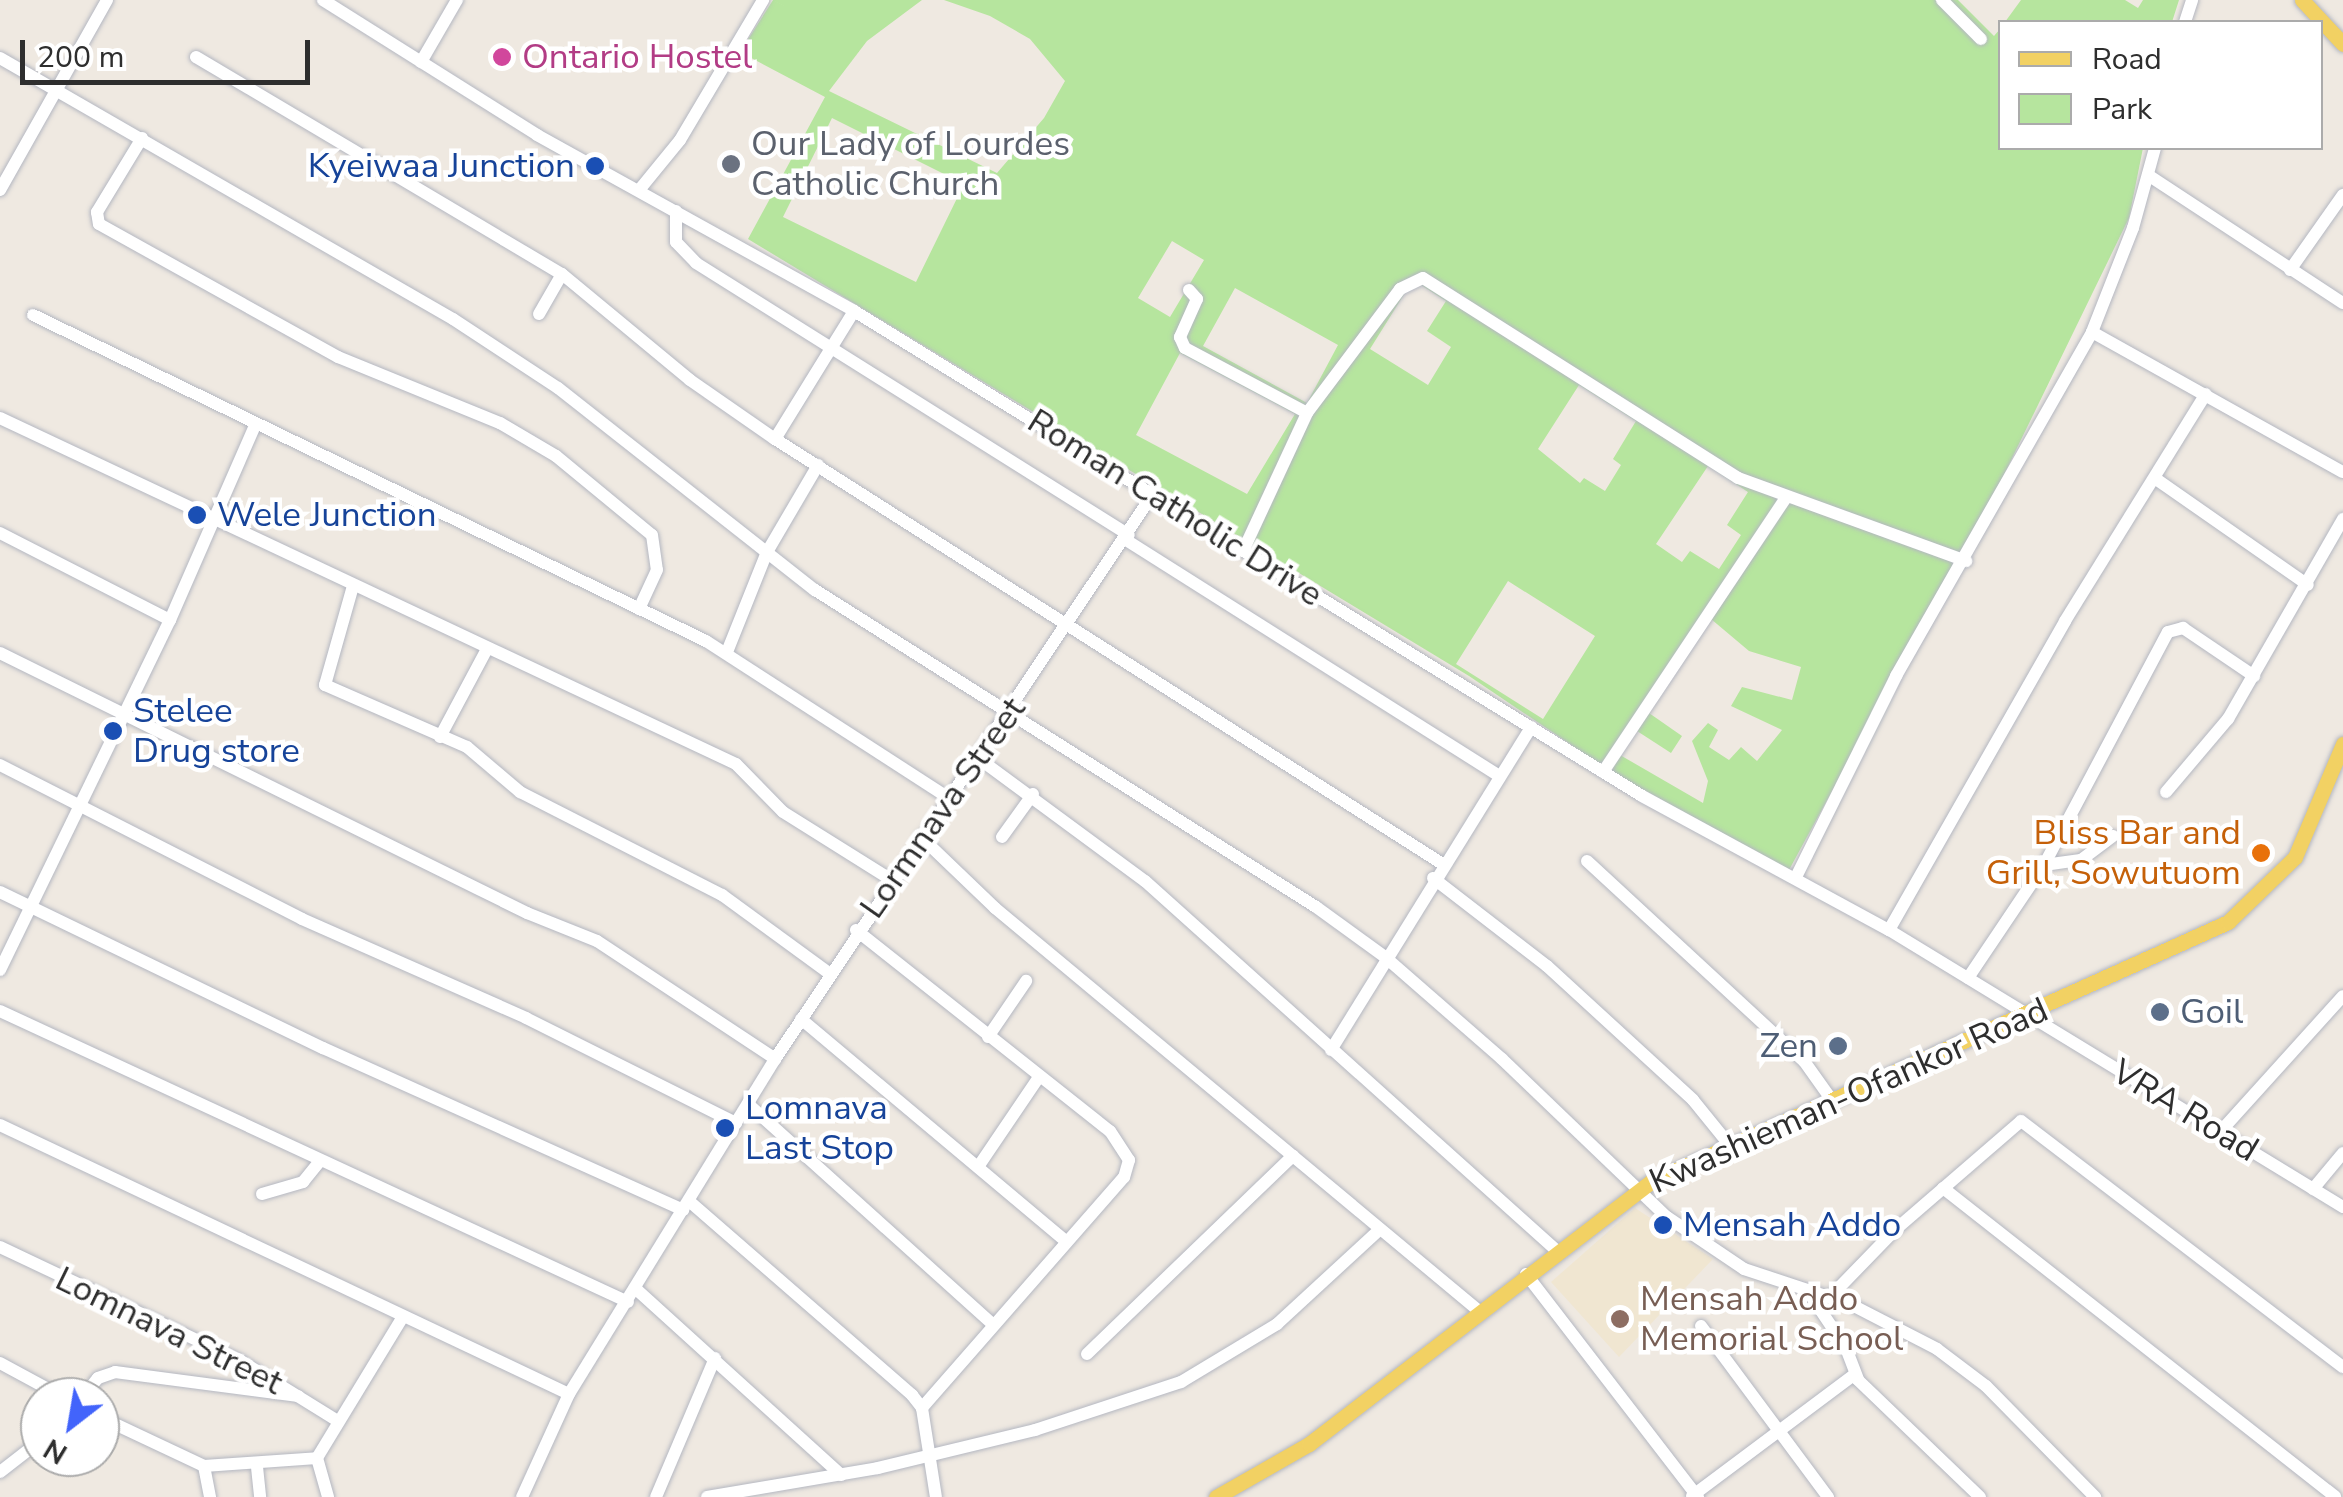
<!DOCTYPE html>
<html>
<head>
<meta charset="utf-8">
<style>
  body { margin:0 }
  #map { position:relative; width:2343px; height:1497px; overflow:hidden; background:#efe9e1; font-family:"Nunito Sans",sans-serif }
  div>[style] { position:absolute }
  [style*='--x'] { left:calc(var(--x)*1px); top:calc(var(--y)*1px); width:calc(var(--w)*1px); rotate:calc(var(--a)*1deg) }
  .education>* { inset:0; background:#f0e6d1 }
  .green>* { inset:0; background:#b6e59e }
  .roads { filter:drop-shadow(0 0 2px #b4b7c1) drop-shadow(0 0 2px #b4b7c1) }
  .minor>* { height:12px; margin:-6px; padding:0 6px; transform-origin:6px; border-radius:6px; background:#fff }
  .major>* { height:15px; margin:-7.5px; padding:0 7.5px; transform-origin:7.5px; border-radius:7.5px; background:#f2d163 }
  .dots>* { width:28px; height:28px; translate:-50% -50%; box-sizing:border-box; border:5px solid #fff; border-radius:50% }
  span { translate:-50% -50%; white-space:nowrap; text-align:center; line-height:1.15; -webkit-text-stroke:9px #fff; paint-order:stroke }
  .hotel-label { font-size:35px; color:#b23c85 }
  .left { translate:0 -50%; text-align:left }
  .worship-label { font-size:35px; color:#5b616d }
  .transit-label { font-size:35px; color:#164399 }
  .right { translate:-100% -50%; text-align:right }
  .street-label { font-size:35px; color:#2e2e2e }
  .food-label { font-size:35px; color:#c56008 }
  .service-label { font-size:35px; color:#4e5e75 }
  .education-label { font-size:35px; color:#785e54 }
  .legend { position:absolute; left:1998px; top:20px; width:325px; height:130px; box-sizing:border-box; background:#fff; border:2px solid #ababab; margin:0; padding:12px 18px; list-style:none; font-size:30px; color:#2e2e2e }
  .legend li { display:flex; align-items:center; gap:20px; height:50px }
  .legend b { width:50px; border:2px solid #ababab }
  .north { position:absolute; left:20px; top:1377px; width:100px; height:100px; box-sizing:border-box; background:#fff; border:2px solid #ababab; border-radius:50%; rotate:211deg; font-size:28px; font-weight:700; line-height:40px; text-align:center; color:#2e2e2e }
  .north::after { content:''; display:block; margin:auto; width:35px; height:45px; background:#4264fb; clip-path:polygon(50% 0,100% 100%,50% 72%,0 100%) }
  .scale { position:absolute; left:20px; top:40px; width:290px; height:45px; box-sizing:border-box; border:5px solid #2e2e2e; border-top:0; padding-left:12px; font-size:30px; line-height:35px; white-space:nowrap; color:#2e2e2e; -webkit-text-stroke:8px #fff; paint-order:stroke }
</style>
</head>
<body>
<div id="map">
  <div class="education">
    <div style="clip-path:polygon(1635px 1208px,1713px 1259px,1619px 1357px,1551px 1282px)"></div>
  </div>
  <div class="green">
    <div style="clip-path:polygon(evenodd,773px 0,922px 0,867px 41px,829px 91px,997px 173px,1044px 118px,1065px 81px,1030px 39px,990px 16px,944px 0,1958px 0,1994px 36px,2000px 29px,2000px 148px,2143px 148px,2129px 218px,1999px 485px,1789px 870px,1613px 773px,1469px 676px,748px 239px,825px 97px,740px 52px,773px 0,832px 118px,964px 184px,916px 282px,783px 217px,832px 118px,773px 0,1172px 241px,1204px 260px,1170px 317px,1138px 298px,1172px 241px,773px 0,1413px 280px,1446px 301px,1427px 331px,1451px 347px,1428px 385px,1370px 349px,1413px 280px,773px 0,1235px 288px,1338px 345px,1307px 403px,1203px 346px,1235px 288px,773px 0,1180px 353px,1295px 414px,1247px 494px,1136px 435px,1180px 353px,773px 0,1579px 385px,1636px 421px,1613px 459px,1621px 465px,1605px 491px,1584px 478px,1580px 483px,1538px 449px,1579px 385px,773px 0,1708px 466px,1748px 492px,1727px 525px,1741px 535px,1719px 569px,1690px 551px,1682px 562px,1656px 544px,1708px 466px,773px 0,1508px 581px,1595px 636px,1543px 719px,1456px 664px,1508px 581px,773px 0,1711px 619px,1749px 651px,1801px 667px,1792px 700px,1742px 687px,1731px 706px,1782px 730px,1757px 761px,1741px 747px,1729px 760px,1709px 747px,1718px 730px,1708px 723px,1692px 741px,1708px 781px,1703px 803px,1620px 755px,1637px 731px,1671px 753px,1682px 736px,1649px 713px,1711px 619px)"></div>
    <div style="clip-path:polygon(2021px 0,2125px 0,2138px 8px,2143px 0,2179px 0,2172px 22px,2005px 22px)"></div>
  </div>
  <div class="roads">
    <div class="minor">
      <div style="--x:323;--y:0;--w:253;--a:32.2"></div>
      <div style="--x:537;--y:135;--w:363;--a:29"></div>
      <div style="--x:854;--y:311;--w:925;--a:31.61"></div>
      <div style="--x:1642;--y:796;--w:281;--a:28.5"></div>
      <div style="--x:1889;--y:930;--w:532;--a:31.39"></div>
      <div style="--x:1942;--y:0;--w:55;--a:45"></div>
      <div style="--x:2185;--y:22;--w:23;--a:-72"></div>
      <div style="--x:196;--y:57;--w:425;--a:30.7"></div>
      <div style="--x:562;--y:274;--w:166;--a:39.6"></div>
      <div style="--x:690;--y:380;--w:103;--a:34.8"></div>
      <div style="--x:775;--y:439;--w:790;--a:32.48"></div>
      <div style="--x:0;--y:58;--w:523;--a:29.95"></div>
      <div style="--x:453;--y:319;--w:126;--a:33.3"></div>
      <div style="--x:558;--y:388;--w:327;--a:38.2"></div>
      <div style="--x:815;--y:590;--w:593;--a:32.32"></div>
      <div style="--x:1316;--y:907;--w:85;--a:35.9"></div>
      <div style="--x:1385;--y:957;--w:155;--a:41.1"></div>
      <div style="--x:1502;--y:1059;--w:228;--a:43.8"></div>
      <div style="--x:1667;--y:1217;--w:93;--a:34"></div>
      <div style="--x:1744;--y:1269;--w:112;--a:18.3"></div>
      <div style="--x:1850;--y:1304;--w:98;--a:27.3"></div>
      <div style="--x:1937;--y:1349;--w:61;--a:37.1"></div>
      <div style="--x:1986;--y:1386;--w:156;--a:45.5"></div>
      <div style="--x:421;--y:62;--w:72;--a:-59.9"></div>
      <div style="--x:142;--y:138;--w:87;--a:121.3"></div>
      <div style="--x:97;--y:212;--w:12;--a:81"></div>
      <div style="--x:99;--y:224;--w:274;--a:29.1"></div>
      <div style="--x:338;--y:357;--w:175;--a:22.2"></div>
      <div style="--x:500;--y:423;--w:65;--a:30.5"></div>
      <div style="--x:556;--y:456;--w:124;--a:39.5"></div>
      <div style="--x:652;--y:535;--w:35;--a:82"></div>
      <div style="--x:657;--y:570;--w:43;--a:114.8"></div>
      <div style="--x:2148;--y:175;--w:233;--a:33.3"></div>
      <div style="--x:640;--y:189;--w:63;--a:-50.8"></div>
      <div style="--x:680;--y:140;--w:163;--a:-59.3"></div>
      <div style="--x:0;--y:190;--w:218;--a:-60.6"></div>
      <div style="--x:676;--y:211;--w:31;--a:90"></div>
      <div style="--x:676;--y:242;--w:29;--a:46"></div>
      <div style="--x:696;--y:263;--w:511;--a:32.14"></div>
      <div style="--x:2290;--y:270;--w:92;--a:-54.8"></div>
      <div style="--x:1189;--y:290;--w:12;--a:48"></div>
      <div style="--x:1197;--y:299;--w:42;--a:114.1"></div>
      <div style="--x:1180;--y:337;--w:12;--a:66"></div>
      <div style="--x:1185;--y:348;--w:138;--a:28"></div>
      <div style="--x:539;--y:314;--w:46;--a:-60.1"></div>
      <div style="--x:33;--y:315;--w:748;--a:25.85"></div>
      <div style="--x:706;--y:641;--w:289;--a:32.9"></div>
      <div style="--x:2092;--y:332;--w:287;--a:29.2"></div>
      <div style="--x:0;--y:418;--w:813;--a:25.18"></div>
      <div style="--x:736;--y:764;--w:67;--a:45.6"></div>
      <div style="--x:783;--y:812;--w:126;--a:32.1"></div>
      <div style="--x:775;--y:439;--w:150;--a:-58.3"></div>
      <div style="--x:2156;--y:479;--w:185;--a:34.9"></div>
      <div style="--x:0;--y:533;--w:191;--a:27.1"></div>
      <div style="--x:1126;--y:540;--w:442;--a:32.3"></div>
      <div style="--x:1243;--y:551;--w:152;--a:-65.1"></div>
      <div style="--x:1307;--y:413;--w:155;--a:-53.1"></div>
      <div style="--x:1400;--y:289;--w:25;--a:-26"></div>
      <div style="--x:1423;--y:278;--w:373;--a:32.4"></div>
      <div style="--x:1738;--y:478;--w:243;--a:20"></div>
      <div style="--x:353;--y:586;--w:103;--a:105.8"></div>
      <div style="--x:325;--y:685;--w:155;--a:23.6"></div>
      <div style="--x:467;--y:747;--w:70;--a:40.3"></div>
      <div style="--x:520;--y:792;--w:227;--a:27"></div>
      <div style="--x:722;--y:895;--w:132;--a:36.1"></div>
      <div style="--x:727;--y:652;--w:108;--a:-68.2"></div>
      <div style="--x:767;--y:552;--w:101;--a:-59.6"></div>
      <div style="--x:0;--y:653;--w:588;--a:26.26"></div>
      <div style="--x:527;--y:913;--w:75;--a:21.8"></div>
      <div style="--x:597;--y:941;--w:214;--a:33.5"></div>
      <div style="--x:440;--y:737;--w:100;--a:-61.9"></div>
      <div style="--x:978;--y:758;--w:207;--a:36.4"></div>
      <div style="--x:1145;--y:881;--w:552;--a:41.92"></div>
      <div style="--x:0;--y:765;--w:339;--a:27"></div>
      <div style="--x:302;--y:919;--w:245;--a:23.8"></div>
      <div style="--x:526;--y:1018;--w:235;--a:26.6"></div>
      <div style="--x:1603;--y:772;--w:328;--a:-56.3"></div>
      <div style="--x:2166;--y:792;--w:96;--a:-49.7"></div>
      <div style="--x:2228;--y:719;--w:231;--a:-60.1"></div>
      <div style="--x:921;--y:837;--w:103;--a:43.8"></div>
      <div style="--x:995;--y:908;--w:630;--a:39.78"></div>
      <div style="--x:1002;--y:837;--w:53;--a:-54.2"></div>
      <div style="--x:1587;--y:861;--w:295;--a:42.7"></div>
      <div style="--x:1804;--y:1061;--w:47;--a:54.6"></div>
      <div style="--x:2044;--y:865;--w:37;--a:-8"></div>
      <div style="--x:2081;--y:860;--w:40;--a:-37"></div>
      <div style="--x:1796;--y:877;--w:225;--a:-63.5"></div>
      <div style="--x:1896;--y:676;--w:396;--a:-60.3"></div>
      <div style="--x:2092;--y:332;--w:112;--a:-68.5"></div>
      <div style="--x:2133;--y:228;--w:83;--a:-74.6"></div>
      <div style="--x:1433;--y:878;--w:144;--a:37.7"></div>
      <div style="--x:1547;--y:966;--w:198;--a:42.5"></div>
      <div style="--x:1693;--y:1100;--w:55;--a:50.9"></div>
      <div style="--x:0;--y:892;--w:359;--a:25.8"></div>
      <div style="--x:323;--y:1048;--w:395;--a:24.2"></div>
      <div style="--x:856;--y:930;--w:324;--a:38.4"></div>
      <div style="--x:1110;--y:1131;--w:35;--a:57"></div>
      <div style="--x:1129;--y:1160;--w:18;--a:106"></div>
      <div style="--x:1124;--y:1177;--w:307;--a:131.2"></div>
      <div style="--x:1889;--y:930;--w:356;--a:-60.3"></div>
      <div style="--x:2065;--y:621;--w:267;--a:-58.2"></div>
      <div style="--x:0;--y:970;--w:389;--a:-64.1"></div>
      <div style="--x:170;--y:620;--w:213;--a:-66.4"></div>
      <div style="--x:1968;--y:978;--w:136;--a:-56.1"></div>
      <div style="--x:2044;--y:865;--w:264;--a:-62"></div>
      <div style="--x:2168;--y:632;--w:16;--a:-15"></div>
      <div style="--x:2183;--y:628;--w:86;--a:34.1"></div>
      <div style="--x:0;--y:1011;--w:692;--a:24.86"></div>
      <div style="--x:801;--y:1019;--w:346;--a:40"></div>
      <div style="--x:988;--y:1037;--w:68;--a:-55.8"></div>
      <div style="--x:1331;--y:1050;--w:380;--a:-58.2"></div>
      <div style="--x:748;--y:1104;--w:329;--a:42"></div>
      <div style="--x:0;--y:1125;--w:629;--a:25.3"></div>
      <div style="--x:2220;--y:1132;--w:183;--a:-47.9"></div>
      <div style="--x:978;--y:1167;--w:109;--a:-55.9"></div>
      <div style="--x:1943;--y:1188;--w:499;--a:38.2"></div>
      <div style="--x:2313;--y:1189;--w:47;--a:-50.2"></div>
      <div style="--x:262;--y:1194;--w:43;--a:-16.3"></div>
      <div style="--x:303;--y:1182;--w:26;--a:-51"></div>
      <div style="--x:689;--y:1201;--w:296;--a:41"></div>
      <div style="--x:912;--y:1395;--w:16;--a:52"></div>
      <div style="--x:922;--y:1408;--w:90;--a:81.1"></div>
      <div style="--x:0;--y:1247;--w:267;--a:25.3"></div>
      <div style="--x:241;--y:1361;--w:112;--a:31.8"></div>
      <div style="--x:1526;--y:1274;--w:282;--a:52.4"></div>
      <div style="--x:636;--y:1289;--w:277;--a:42.2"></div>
      <div style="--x:1807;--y:1290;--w:70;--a:56.1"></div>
      <div style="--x:1846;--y:1348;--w:34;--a:69"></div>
      <div style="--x:1858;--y:1380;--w:169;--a:43.8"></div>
      <div style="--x:1830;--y:1297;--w:95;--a:-45.9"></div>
      <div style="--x:1896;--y:1229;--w:165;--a:-40.8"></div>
      <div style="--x:2021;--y:1121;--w:405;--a:37.4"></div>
      <div style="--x:1701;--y:1326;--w:213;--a:53.4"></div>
      <div style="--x:1087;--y:1354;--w:286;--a:-43.9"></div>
      <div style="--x:0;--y:1363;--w:72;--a:28.4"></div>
      <div style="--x:83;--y:1397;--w:24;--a:-52"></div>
      <div style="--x:98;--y:1378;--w:18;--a:-19"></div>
      <div style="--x:115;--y:1372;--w:185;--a:7.5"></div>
      <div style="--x:100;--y:1417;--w:115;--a:25.2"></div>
      <div style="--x:204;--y:1466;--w:113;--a:-4"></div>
      <div style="--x:317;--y:1458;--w:162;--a:-58.7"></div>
      <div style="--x:317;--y:1458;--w:41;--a:74.2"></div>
      <div style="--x:204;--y:1466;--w:32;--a:79"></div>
      <div style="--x:257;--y:1467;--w:30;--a:84"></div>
      <div style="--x:0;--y:1472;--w:51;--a:-37.8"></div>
      <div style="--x:1692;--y:1496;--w:202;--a:-36.8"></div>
      <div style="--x:522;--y:1497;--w:113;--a:-65.5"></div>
      <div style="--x:569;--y:1394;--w:393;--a:-58.4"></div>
      <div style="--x:775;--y:1059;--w:680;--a:-56.22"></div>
      <div style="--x:656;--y:1497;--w:151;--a:-67"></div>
      <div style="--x:707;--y:1497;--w:173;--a:-9.6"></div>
      <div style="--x:878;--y:1468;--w:162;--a:-13.6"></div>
      <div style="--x:1035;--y:1430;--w:154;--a:-18.2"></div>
      <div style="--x:1181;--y:1382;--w:112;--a:-31.1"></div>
      <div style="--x:1277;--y:1324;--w:137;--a:-42.6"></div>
    </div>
    <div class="major">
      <div style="--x:2302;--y:0;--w:60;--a:47"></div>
      <div style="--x:1216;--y:1497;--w:107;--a:-29.7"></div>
      <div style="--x:1309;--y:1444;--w:432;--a:-37.5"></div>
      <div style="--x:1652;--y:1181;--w:632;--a:-24.21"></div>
      <div style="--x:2228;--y:922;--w:93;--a:-44.1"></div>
      <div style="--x:2295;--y:857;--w:123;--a:-67"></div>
    </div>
  </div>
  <div class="dots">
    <div style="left:502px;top:57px;background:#d1479c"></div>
    <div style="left:731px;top:164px;background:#6b7280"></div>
    <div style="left:595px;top:166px;background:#1a4fb4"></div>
    <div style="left:197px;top:515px;background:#1a4fb4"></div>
    <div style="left:113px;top:731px;background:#1a4fb4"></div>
    <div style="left:2261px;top:853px;background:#e8710a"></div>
    <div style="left:2160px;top:1012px;background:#5c6f8a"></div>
    <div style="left:1838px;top:1046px;background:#5c6f8a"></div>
    <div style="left:725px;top:1128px;background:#1a4fb4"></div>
    <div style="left:1663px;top:1225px;background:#1a4fb4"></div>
    <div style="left:1620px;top:1319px;background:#8d6e63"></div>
  </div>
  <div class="hotel-label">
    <span class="left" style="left:522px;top:57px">Ontario Hostel</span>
  </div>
  <div class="worship-label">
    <span class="left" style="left:751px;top:164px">Our Lady of Lourdes<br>Catholic Church</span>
  </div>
  <div class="transit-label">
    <span class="right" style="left:575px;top:166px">Kyeiwaa Junction</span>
    <span class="left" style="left:217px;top:515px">Wele Junction</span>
    <span class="left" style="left:133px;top:731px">Stelee<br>Drug store</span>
    <span class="left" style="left:745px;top:1128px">Lomnava<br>Last Stop</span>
    <span class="left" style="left:1683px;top:1225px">Mensah Addo</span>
  </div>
  <div class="street-label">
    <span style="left:1175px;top:508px;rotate:32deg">Roman Catholic Drive</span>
    <span style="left:943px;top:808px;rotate:-55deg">Lormnava Street</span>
    <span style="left:1849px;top:1096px;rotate:-24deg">Kwashieman-Ofankor Road</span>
    <span style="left:2185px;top:1111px;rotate:31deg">VRA Road</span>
    <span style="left:169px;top:1331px;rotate:26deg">Lomnava Street</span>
  </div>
  <div class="food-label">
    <span class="right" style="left:2241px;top:853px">Bliss Bar and<br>Grill, Sowutuom</span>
  </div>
  <div class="service-label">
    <span class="left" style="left:2180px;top:1012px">Goil</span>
    <span class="right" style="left:1818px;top:1046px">Zen</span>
  </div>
  <div class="education-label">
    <span class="left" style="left:1640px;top:1319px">Mensah Addo<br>Memorial School</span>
  </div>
  <ul class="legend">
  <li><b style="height:12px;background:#f2d163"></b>Road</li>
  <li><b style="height:28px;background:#b6e59e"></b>Park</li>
  </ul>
  <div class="north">N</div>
  <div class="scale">200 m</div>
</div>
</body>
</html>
